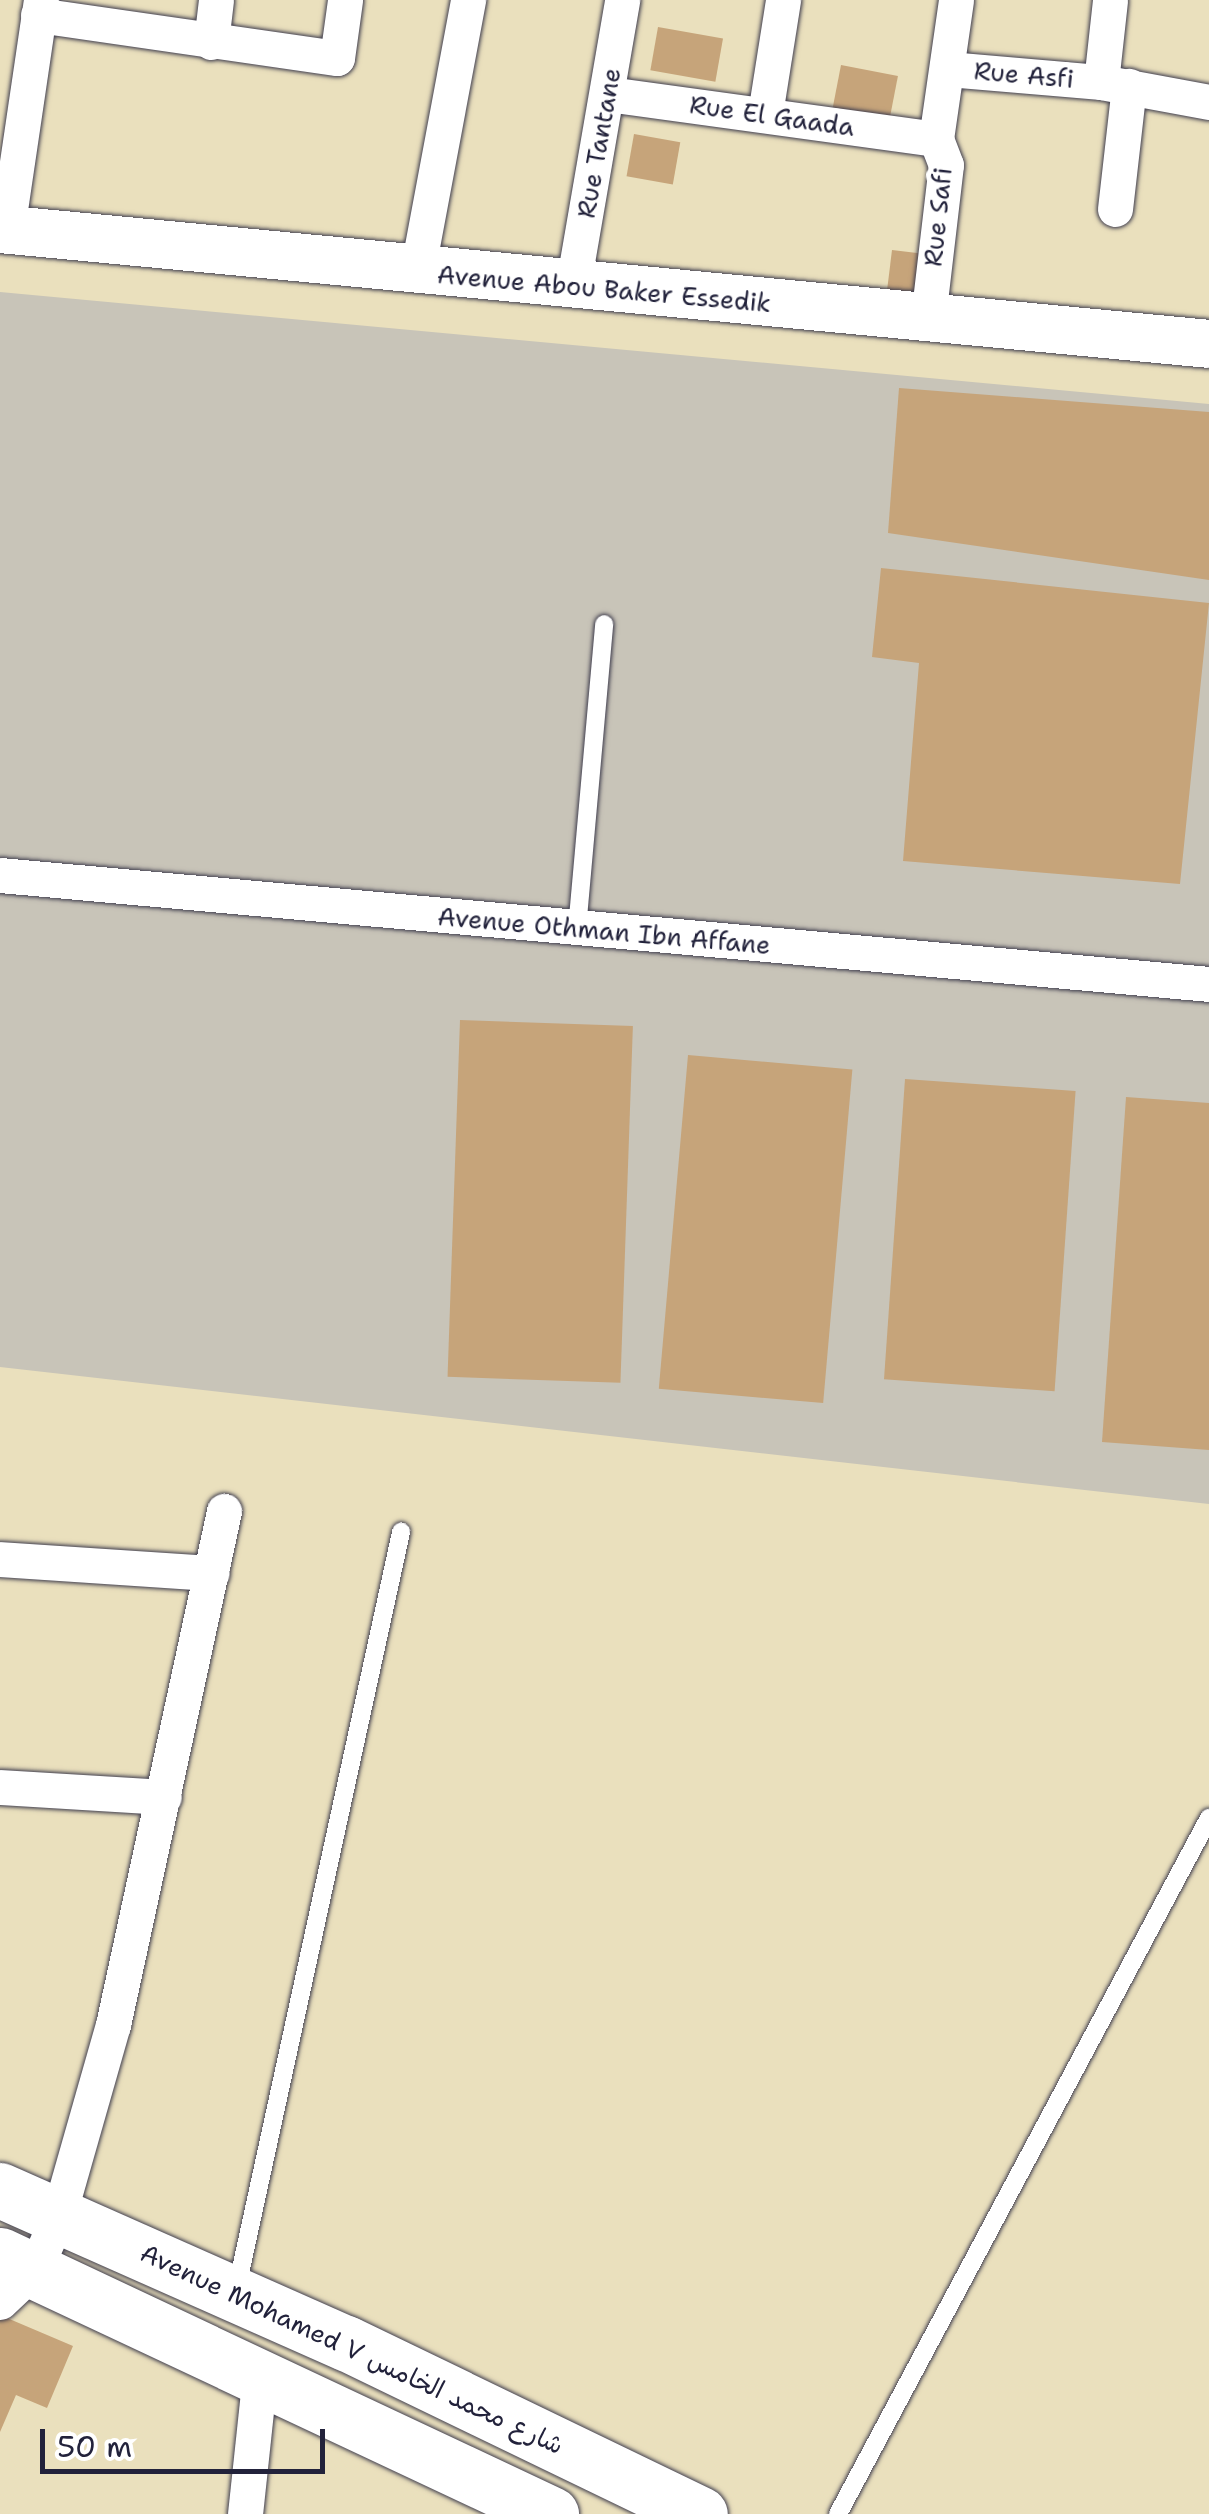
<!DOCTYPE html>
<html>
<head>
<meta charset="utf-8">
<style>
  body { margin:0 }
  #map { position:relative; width:1209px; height:2514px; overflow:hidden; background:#eae0bd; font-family:"Shantell Sans","Playpen Sans Arabic",sans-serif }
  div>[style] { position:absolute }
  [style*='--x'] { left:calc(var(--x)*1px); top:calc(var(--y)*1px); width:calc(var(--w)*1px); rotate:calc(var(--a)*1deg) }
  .industrial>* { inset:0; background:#c8c4b8 }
  .building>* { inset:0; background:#c6a47a; transform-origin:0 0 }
  .roads { filter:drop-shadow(0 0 2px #403e4e) drop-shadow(0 0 2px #403e4e) }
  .lane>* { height:18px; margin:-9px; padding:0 9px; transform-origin:9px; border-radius:9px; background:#fff }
  .street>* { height:35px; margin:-17.5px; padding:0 17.5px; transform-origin:17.5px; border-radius:17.5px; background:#fff }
  .secondary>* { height:48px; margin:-24px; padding:0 24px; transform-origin:24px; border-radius:24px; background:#fff }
  .primary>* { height:55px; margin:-27.5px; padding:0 27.5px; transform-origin:27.5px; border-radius:27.5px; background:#fff }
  span { translate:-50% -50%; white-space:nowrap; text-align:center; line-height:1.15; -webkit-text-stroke:10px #fff; paint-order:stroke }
  .street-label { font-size:25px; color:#22223b }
  .scale { position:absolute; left:40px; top:2429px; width:285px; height:45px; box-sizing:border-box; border:5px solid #22223b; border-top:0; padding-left:12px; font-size:30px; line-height:35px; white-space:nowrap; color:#22223b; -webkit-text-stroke:8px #fff; paint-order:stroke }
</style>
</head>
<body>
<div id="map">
  <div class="industrial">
    <div style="clip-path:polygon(0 292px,1209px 404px,1209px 1504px,0 1367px)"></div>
  </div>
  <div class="building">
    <div style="left:658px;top:27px;width:66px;height:44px;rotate:10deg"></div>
    <div style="left:841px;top:65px;width:58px;height:46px;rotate:11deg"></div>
    <div style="left:634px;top:134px;width:47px;height:43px;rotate:10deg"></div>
    <div style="left:892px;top:250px;width:40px;height:46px;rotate:7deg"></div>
    <div style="clip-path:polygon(899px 388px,1209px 412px,1209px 580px,888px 533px)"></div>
    <div style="clip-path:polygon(881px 568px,1209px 603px,1180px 884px,903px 861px,919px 663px,872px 657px)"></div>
    <div style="left:460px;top:1020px;width:173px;height:357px;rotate:2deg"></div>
    <div style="left:688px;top:1055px;width:165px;height:335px;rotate:5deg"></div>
    <div style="left:905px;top:1079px;width:171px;height:301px;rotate:4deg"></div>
    <div style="clip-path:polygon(1126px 1097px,1209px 1103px,1209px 1450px,1102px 1442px)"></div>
    <div style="clip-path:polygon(0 2315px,73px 2346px,47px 2408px,16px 2395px,0 2432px)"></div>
  </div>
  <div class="roads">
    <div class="lane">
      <div style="--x:577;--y:929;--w:306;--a:-84.9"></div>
      <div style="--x:237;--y:2287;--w:773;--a:-77.74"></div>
      <div style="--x:838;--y:2514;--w:789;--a:-61.94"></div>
    </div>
    <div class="street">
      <div style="--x:38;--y:15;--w:302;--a:8.2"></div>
      <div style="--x:337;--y:58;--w:59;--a:-82.1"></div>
      <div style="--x:211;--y:42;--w:42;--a:-83.2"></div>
      <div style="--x:948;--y:69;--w:154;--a:4.9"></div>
      <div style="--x:1101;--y:82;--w:110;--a:10.5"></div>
      <div style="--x:1101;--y:82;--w:82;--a:-83.7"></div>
      <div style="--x:608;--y:94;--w:331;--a:7.8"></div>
      <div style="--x:765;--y:114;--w:115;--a:-81"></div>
      <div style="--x:1115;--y:209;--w:124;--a:-83.5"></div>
      <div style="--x:7;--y:230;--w:232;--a:-81.6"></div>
      <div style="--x:417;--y:273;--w:278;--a:-79.4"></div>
      <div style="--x:573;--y:285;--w:289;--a:-80.2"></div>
      <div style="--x:928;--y:318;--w:154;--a:-83.3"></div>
      <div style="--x:946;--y:165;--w:28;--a:-111"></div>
      <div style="--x:936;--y:139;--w:140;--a:-81.8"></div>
      <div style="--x:0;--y:875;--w:1214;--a:5.15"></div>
      <div style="--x:0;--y:1559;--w:212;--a:3.8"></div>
      <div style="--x:0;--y:1787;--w:164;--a:3.5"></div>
      <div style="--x:0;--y:2302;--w:48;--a:-43.3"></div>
      <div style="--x:35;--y:2269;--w:60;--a:-66.4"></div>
      <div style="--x:59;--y:2214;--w:197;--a:-74.1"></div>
      <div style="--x:113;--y:2025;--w:526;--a:-77.81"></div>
      <div style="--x:245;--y:2514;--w:141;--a:-83.9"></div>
    </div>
    <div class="secondary">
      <div style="--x:0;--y:229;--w:1214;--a:5.43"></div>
    </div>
    <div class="primary">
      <div style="--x:0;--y:2190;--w:378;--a:23.9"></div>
      <div style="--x:346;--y:2343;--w:393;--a:25.8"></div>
      <div style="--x:0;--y:2255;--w:609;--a:25.18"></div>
    </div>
  </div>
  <div class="street-label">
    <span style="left:1024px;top:75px;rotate:5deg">Rue Asfi</span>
    <span style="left:772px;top:116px;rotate:8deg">Rue El Gaada</span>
    <span style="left:599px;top:143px;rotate:-80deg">Rue Tantane</span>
    <span style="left:938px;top:217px;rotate:-84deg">Rue Safi</span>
    <span style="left:604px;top:289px;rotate:5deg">Avenue Abou Baker Essedik</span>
    <span style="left:604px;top:931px;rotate:5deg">Avenue Othman Ibn Affane</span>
    <span style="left:352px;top:2349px;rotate:25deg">Avenue Mohamed V شارع محمد الخامس</span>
  </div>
  <div class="scale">50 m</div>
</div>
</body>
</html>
